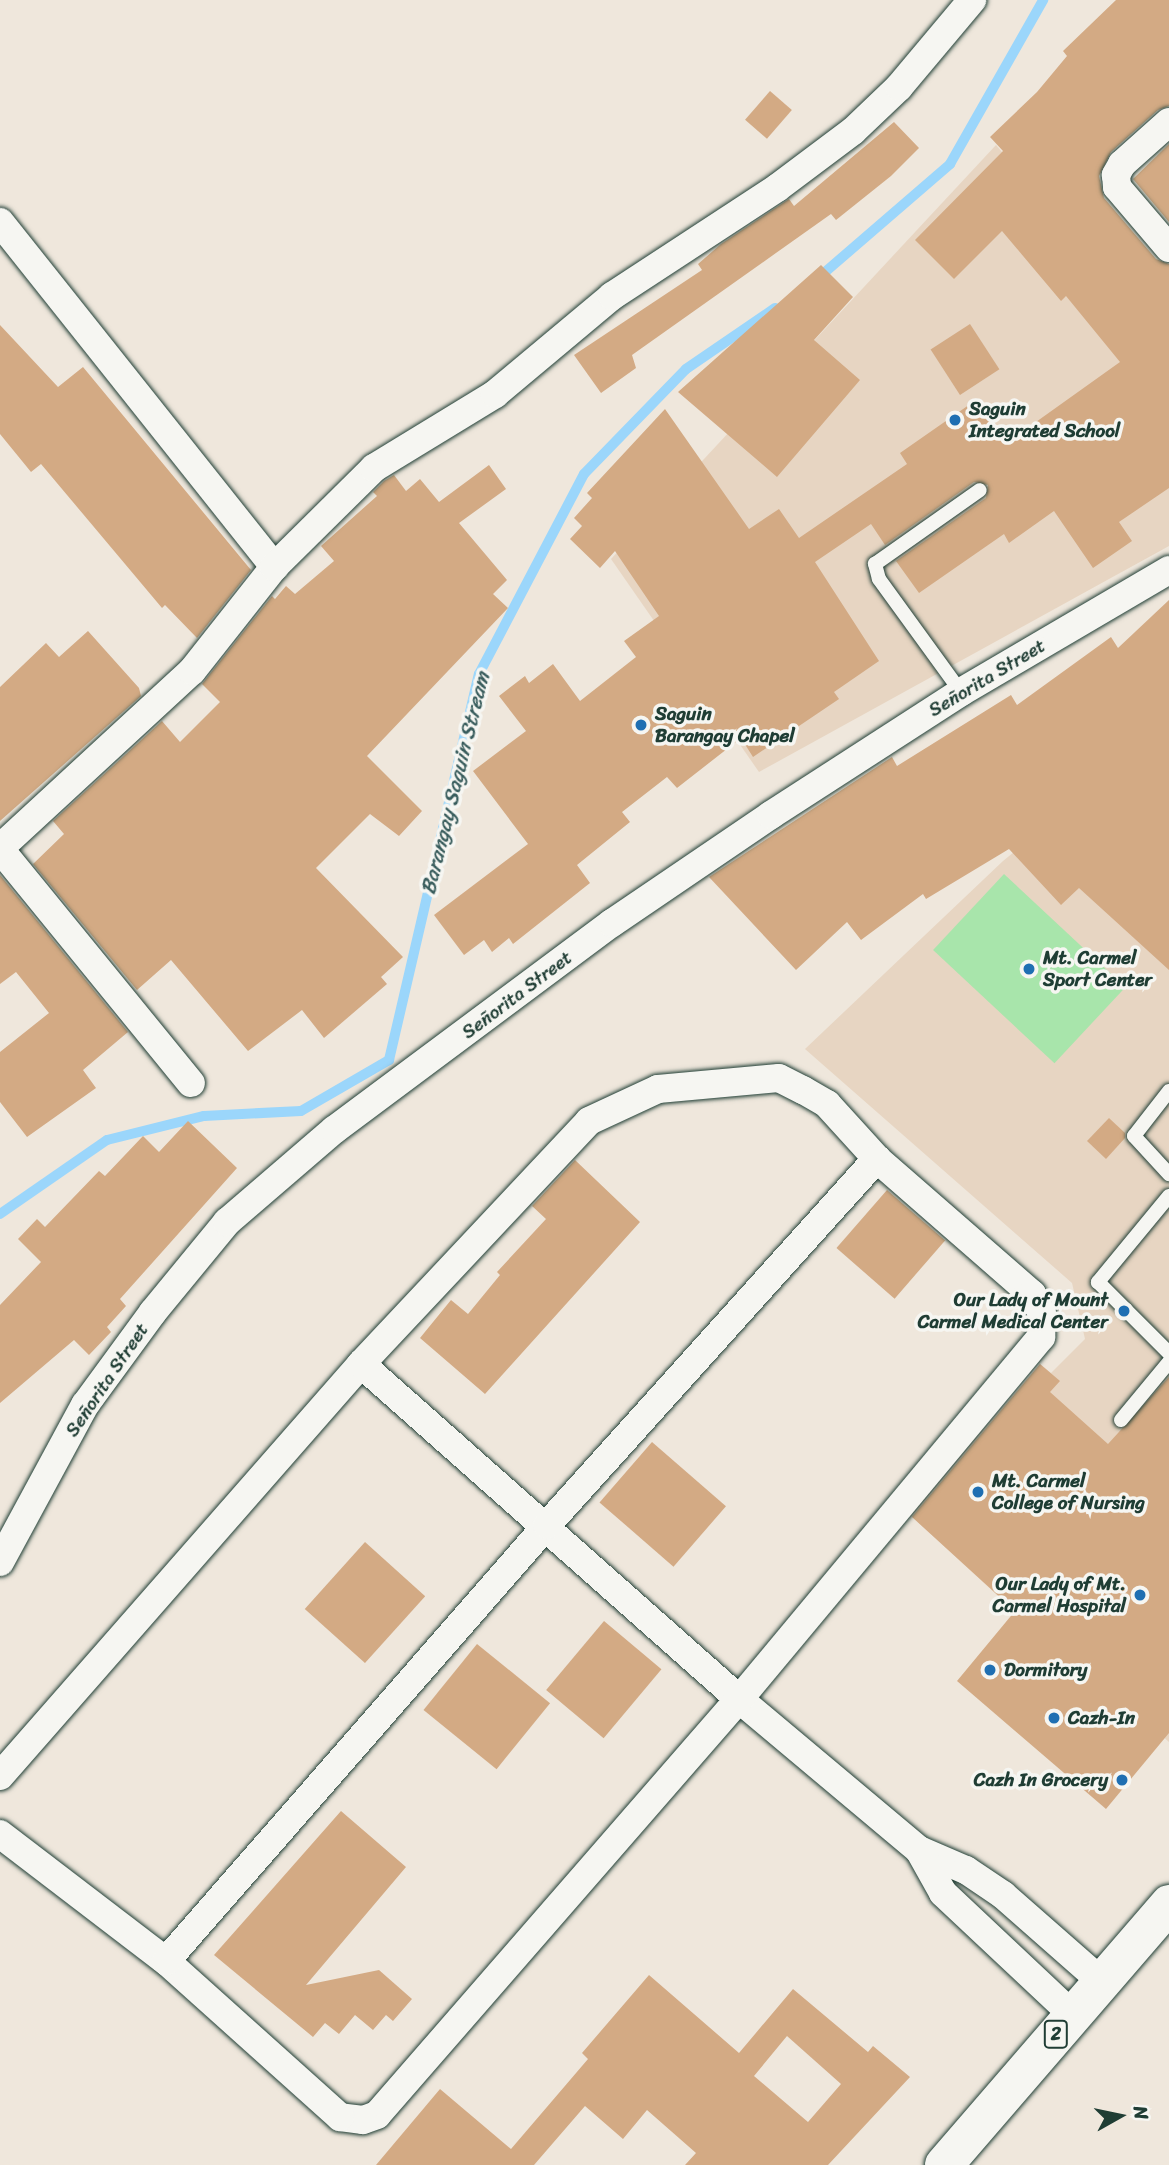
<!DOCTYPE html>
<html>
<head>
<meta charset="utf-8">
<style>
  body { margin:0 }
  #map { position:relative; width:1169px; height:2165px; overflow:hidden; background:#efe7dc; font-family:Sriracha,sans-serif }
  div>[style] { position:absolute }
  [style*='--x'] { left:calc(var(--x)*1px); top:calc(var(--y)*1px); width:calc(var(--w)*1px); rotate:calc(var(--a)*1deg) }
  .built>* { inset:0; background:#e7d5c2 }
  .green>* { inset:0; background:#a8e5ab; transform-origin:0 0 }
  .stream>* { height:10px; margin:-5px; padding:0 5px; transform-origin:5px; border-radius:5px; background:#9bd6fb }
  .building>* { inset:0; background:#d3aa84; transform-origin:0 0 }
  .roads { filter:drop-shadow(0 0 2px #1f3d34) drop-shadow(0 0 2px #1f3d34) }
  .service>* { height:14px; margin:-7px; padding:0 7px; transform-origin:7px; border-radius:7px; background:#f6f6f2 }
  .minor>* { height:28px; margin:-14px; padding:0 14px; transform-origin:14px; border-radius:14px; background:#f6f6f2 }
  .trunk>* { height:38px; margin:-19px; padding:0 19px; transform-origin:19px; border-radius:19px; background:#f6f6f2 }
  .dots>* { width:19px; height:19px; translate:-50% -50%; box-sizing:border-box; border:4px solid #f6f6f2; border-radius:50% }
  span { translate:-50% -50%; white-space:nowrap; text-align:center; line-height:1.15; -webkit-text-stroke:7px #f6f6f2; paint-order:stroke }
  .shield-label span { padding:2px 5px; background:#f6f6f2; border:2px solid; border-radius:5px; -webkit-text-stroke-width:0 }
  .shield-label { font-size:18px; color:#1f3d34; font-weight:700 }
  .poi-label { font-size:19px; color:#1f3d34; font-weight:700 }
  .left { translate:0 -50%; text-align:left }
  .right { translate:-100% -50%; text-align:right }
  .street-label { font-size:19px; color:#1f3d34 }
  .water-label { font-size:21px; color:#385c5c; font-style:italic }
  .north { position:absolute; left:1085px; top:2081px; width:70px; height:70px; -webkit-text-stroke:5px #f6f6f2; paint-order:stroke; rotate:81deg; font-size:19px; font-weight:700; line-height:28px; text-align:center; color:#1f3d34 }
  .north::after { content:''; display:block; margin:auto; width:24px; height:32px; background:#1f3d34; clip-path:polygon(50% 0,100% 100%,50% 72%,0 100%) }
</style>
</head>
<body>
<div id="map">
  <div class="built">
    <div style="clip-path:polygon(996px 145px,1169px 347px,1169px 546px,759px 772px,611px 559px)"></div>
    <div style="clip-path:polygon(1169px 725px,1169px 1742px,1064px 1649px,1033px 1628px,909px 1514px,1040px 1364px,1051px 1373px,1085px 1339px,1072px 1283px,805px 1049px,1003px 861px)"></div>
  </div>
  <div class="green">
    <div style="left:1004px;top:874px;width:166px;height:104px;rotate:43deg"></div>
  </div>
  <div class="stream">
    <div style="--x:817;--y:279;--w:176;--a:-40.8"></div>
    <div style="--x:950;--y:164;--w:189;--a:-60.4"></div>
    <div style="--x:0;--y:1214;--w:130;--a:-34.7"></div>
    <div style="--x:107;--y:1140;--w:100;--a:-13.9"></div>
    <div style="--x:204;--y:1116;--w:97;--a:-3"></div>
    <div style="--x:301;--y:1111;--w:102;--a:-30.1"></div>
    <div style="--x:389;--y:1060;--w:396;--a:-76.9"></div>
    <div style="--x:479;--y:674;--w:226;--a:-62.3"></div>
    <div style="--x:584;--y:474;--w:146;--a:-45.8"></div>
    <div style="--x:686;--y:369;--w:108;--a:-34.4"></div>
  </div>
  <div class="building">
    <div style="clip-path:polygon(1116px 0,1169px 0,1169px 106px,1158px 110px,1111px 152px,1099px 176px,1104px 198px,1156px 259px,1169px 264px,1169px 488px,1119px 522px,1132px 541px,1093px 568px,1054px 511px,1009px 543px,1004px 534px,919px 593px,896px 561px,986px 498px,988px 485px,974px 482px,885px 545px,871px 524px,815px 562px,879px 661px,834px 692px,839px 699px,753px 757px,741px 738px,677px 788px,667px 777px,622px 812px,630px 822px,577px 865px,590px 883px,513px 944px,509px 938px,492px 952px,484px 940px,464px 955px,434px 915px,528px 844px,473px 771px,526px 731px,499px 696px,525px 676px,529px 683px,553px 664px,580px 701px,636px 657px,624px 641px,659px 616px,615px 551px,600px 568px,570px 539px,582px 526px,574px 518px,592px 498px,587px 493px,665px 409px,749px 529px,779px 509px,799px 538px,907px 464px,900px 453px,976px 400px,1005px 444px,1120px 362px,1066px 296px,1061px 301px,1002px 231px,954px 279px,915px 240px,1003px 151px,990px 137px,1037px 92px,1067px 56px,1063px 51px)"></div>
    <div style="left:770px;top:91px;width:29px;height:38px;rotate:41deg"></div>
    <div style="clip-path:polygon(894px 122px,919px 148px,891px 176px,836px 220px,831px 214px,632px 355px,636px 368px,601px 393px,574px 355px,702px 270px,698px 264px,721px 244px,789px 199px,794px 206px)"></div>
    <div style="clip-path:polygon(1169px 144px,1169px 222px,1133px 179px)"></div>
    <div style="clip-path:polygon(821px 265px,853px 297px,814px 340px,860px 380px,777px 477px,678px 392px)"></div>
    <div style="left:970px;top:324px;width:54px;height:47px;rotate:57deg"></div>
    <div style="clip-path:polygon(0 325px,58px 387px,83px 367px,251px 570px,197px 638px,165px 605px,162px 608px,41px 464px,31px 472px,0 434px)"></div>
    <div style="clip-path:polygon(489px 465px,506px 489px,459px 523px,507px 580px,493px 594px,508px 608px,367px 756px,422px 811px,399px 836px,370px 814px,316px 868px,403px 957px,381px 977px,387px 984px,324px 1038px,302px 1010px,248px 1051px,171px 960px,137px 990px,33px 864px,64px 834px,53px 821px,162px 721px,180px 742px,220px 702px,202px 684px,272px 596px,275px 599px,286px 586px,295px 594px,334px 561px,321px 546px,377px 496px,373px 492px,384px 481px,394px 475px,406px 491px,420px 479px,439px 502px)"></div>
    <div style="clip-path:polygon(1169px 600px,1169px 970px,1079px 888px,1061px 905px,1009px 849px,926px 899px,923px 894px,861px 940px,847px 922px,796px 970px,709px 877px,892px 757px,897px 766px,1011px 695px,1017px 705px,1111px 637px,1118px 648px)"></div>
    <div style="clip-path:polygon(88px 631px,139px 688px,141px 696px,0 821px,0 687px,46px 643px,59px 657px)"></div>
    <div style="clip-path:polygon(0 875px,128px 1032px,83px 1070px,96px 1088px,27px 1137px,0 1102px,0 1052px,49px 1013px,16px 972px,0 984px)"></div>
    <div style="clip-path:polygon(1109px 1118px,1125px 1133px,1125px 1138px,1106px 1159px,1087px 1141px)"></div>
    <div style="clip-path:polygon(188px 1121px,237px 1168px,120px 1299px,126px 1306px,107px 1327px,111px 1332px,89px 1355px,74px 1340px,0 1403px,0 1305px,41px 1262px,18px 1239px,37px 1219px,45px 1227px,99px 1171px,105px 1176px,143px 1136px,159px 1152px)"></div>
    <div style="clip-path:polygon(575px 1160px,640px 1222px,485px 1394px,420px 1338px,451px 1300px,468px 1314px,500px 1275px,497px 1272px,546px 1219px,532px 1206px)"></div>
    <div style="left:887px;top:1190px;width:77px;height:77px;rotate:41deg"></div>
    <div style="clip-path:polygon(1040px 1364px,1060px 1381px,1050px 1392px,1108px 1444px,1169px 1377px,1169px 1733px,1106px 1809px,957px 1681px,1015px 1611px,912px 1517px)"></div>
    <div style="left:652px;top:1442px;width:98px;height:80px;rotate:41deg"></div>
    <div style="left:365px;top:1542px;width:81px;height:90px;rotate:42deg"></div>
    <div style="left:604px;top:1621px;width:75px;height:90px;rotate:40deg"></div>
    <div style="left:477px;top:1644px;width:94px;height:85px;rotate:39deg"></div>
    <div style="clip-path:polygon(341px 1811px,406px 1867px,306px 1985px,379px 1970px,412px 1999px,393px 2021px,386px 2015px,373px 2030px,355px 2015px,339px 2034px,325px 2023px,313px 2037px,214px 1955px)"></div>
    <div style="clip-path:polygon(evenodd,649px 1975px,739px 2053px,793px 1989px,868px 2052px,873px 2046px,910px 2077px,828px 2165px,685px 2165px,696px 2153px,647px 2110px,623px 2139px,585px 2106px,534px 2165px,376px 2165px,440px 2089px,511px 2149px,588px 2059px,582px 2053px,649px 1975px,787px 2036px,841px 2084px,808px 2122px,754px 2076px,787px 2036px)"></div>
  </div>
  <div class="roads">
    <div class="service">
      <div style="--x:961;--y:692;--w:140;--a:-126"></div>
      <div style="--x:879;--y:579;--w:16;--a:-105"></div>
      <div style="--x:875;--y:564;--w:128;--a:-35.2"></div>
      <div style="--x:1169;--y:1091;--w:57;--a:127.9"></div>
      <div style="--x:1134;--y:1136;--w:52;--a:47.4"></div>
      <div style="--x:1169;--y:1196;--w:112;--a:129.5"></div>
      <div style="--x:1098;--y:1282;--w:100;--a:45"></div>
      <div style="--x:1121;--y:1420;--w:75;--a:-50.4"></div>
    </div>
    <div class="minor">
      <div style="--x:1169;--y:122;--w:63;--a:138.2"></div>
      <div style="--x:1122;--y:164;--w:13;--a:119"></div>
      <div style="--x:1116;--y:175;--w:12;--a:85"></div>
      <div style="--x:1117;--y:187;--w:80;--a:49.6"></div>
      <div style="--x:0;--y:222;--w:441;--a:51.5"></div>
      <div style="--x:0;--y:848;--w:261;--a:-42.7"></div>
      <div style="--x:192;--y:671;--w:132;--a:-51.7"></div>
      <div style="--x:274;--y:567;--w:141;--a:-44.7"></div>
      <div style="--x:374;--y:468;--w:142;--a:-31.4"></div>
      <div style="--x:495;--y:394;--w:153;--a:-39.9"></div>
      <div style="--x:612;--y:296;--w:197;--a:-33.2"></div>
      <div style="--x:777;--y:188;--w:95;--a:-36.9"></div>
      <div style="--x:853;--y:131;--w:64;--a:-43.7"></div>
      <div style="--x:899;--y:87;--w:114;--a:-50"></div>
      <div style="--x:0;--y:849;--w:302;--a:50.8"></div>
      <div style="--x:361;--y:1364;--w:505;--a:41.55"></div>
      <div style="--x:739;--y:1699;--w:235;--a:40"></div>
      <div style="--x:919;--y:1850;--w:51;--a:23.1"></div>
      <div style="--x:966;--y:1870;--w:45;--a:34"></div>
      <div style="--x:1003;--y:1895;--w:132;--a:41.3"></div>
      <div style="--x:0;--y:1562;--w:179;--a:-61.6"></div>
      <div style="--x:85;--y:1405;--w:115;--a:-53.8"></div>
      <div style="--x:153;--y:1312;--w:117;--a:-50.6"></div>
      <div style="--x:227;--y:1222;--w:141;--a:-40.7"></div>
      <div style="--x:334;--y:1130;--w:347;--a:-36.7"></div>
      <div style="--x:612;--y:923;--w:192;--a:-34.2"></div>
      <div style="--x:771;--y:815;--w:226;--a:-32.9"></div>
      <div style="--x:961;--y:692;--w:241;--a:-30.4"></div>
      <div style="--x:0;--y:1776;--w:548;--a:-48.77"></div>
      <div style="--x:361;--y:1364;--w:333;--a:-46.8"></div>
      <div style="--x:589;--y:1121;--w:76;--a:-24.9"></div>
      <div style="--x:658;--y:1089;--w:121;--a:-5.2"></div>
      <div style="--x:779;--y:1078;--w:27;--a:27"></div>
      <div style="--x:803;--y:1090;--w:28;--a:30"></div>
      <div style="--x:827;--y:1104;--w:74;--a:47.7"></div>
      <div style="--x:877;--y:1159;--w:206;--a:41.1"></div>
      <div style="--x:1032;--y:1294;--w:22;--a:63"></div>
      <div style="--x:1042;--y:1314;--w:23;--a:92"></div>
      <div style="--x:1041;--y:1337;--w:471;--a:129.8"></div>
      <div style="--x:739;--y:1699;--w:551;--a:131.03"></div>
      <div style="--x:377;--y:2115;--w:15;--a:160"></div>
      <div style="--x:363;--y:2120;--w:23;--a:-173"></div>
      <div style="--x:340;--y:2117;--w:234;--a:-138.1"></div>
      <div style="--x:166;--y:1961;--w:209;--a:-142.6"></div>
      <div style="--x:919;--y:1850;--w:49;--a:60.8"></div>
      <div style="--x:943;--y:1893;--w:178;--a:43.2"></div>
      <div style="--x:166;--y:1961;--w:579;--a:-48.85"></div>
      <div style="--x:547;--y:1525;--w:493;--a:-48"></div>
    </div>
    <div class="trunk">
      <div style="--x:944;--y:2165;--w:345;--a:-49.2"></div>
    </div>
  </div>
  <div class="dots">
    <div style="left:955px;top:420px;background:#1f6fb2"></div>
    <div style="left:641px;top:725px;background:#1f6fb2"></div>
    <div style="left:1029px;top:969px;background:#1f6fb2"></div>
    <div style="left:1124px;top:1311px;background:#1f6fb2"></div>
    <div style="left:978px;top:1492px;background:#1f6fb2"></div>
    <div style="left:1140px;top:1595px;background:#1f6fb2"></div>
    <div style="left:990px;top:1670px;background:#1f6fb2"></div>
    <div style="left:1054px;top:1718px;background:#1f6fb2"></div>
    <div style="left:1122px;top:1780px;background:#1f6fb2"></div>
  </div>
  <div class="shield-label">
    <span style="left:1056px;top:2034px">2</span>
  </div>
  <div class="poi-label">
    <span class="left" style="left:969px;top:420px">Saguin<br>Integrated School</span>
    <span class="left" style="left:655px;top:725px">Saguin<br>Barangay Chapel</span>
    <span class="left" style="left:1043px;top:969px">Mt. Carmel<br>Sport Center</span>
    <span class="right" style="left:1108px;top:1311px">Our Lady of Mount<br>Carmel Medical Center</span>
    <span class="left" style="left:992px;top:1492px">Mt. Carmel<br>College of Nursing</span>
    <span class="right" style="left:1126px;top:1595px">Our Lady of Mt.<br>Carmel Hospital</span>
    <span class="left" style="left:1004px;top:1670px">Dormitory</span>
    <span class="left" style="left:1068px;top:1718px">Cazh-In</span>
    <span class="right" style="left:1108px;top:1780px">Cazh In Grocery</span>
  </div>
  <div class="street-label">
    <span style="left:987px;top:678px;rotate:-31deg">Señorita Street</span>
    <span style="left:517px;top:995px;rotate:-37deg">Señorita Street</span>
    <span style="left:107px;top:1380px;rotate:-56deg">Señorita Street</span>
  </div>
  <div class="water-label">
    <span style="left:455px;top:783px;rotate:-76deg">Barangay Saguin Stream</span>
  </div>
  <div class="north">N</div>
</div>
</body>
</html>
